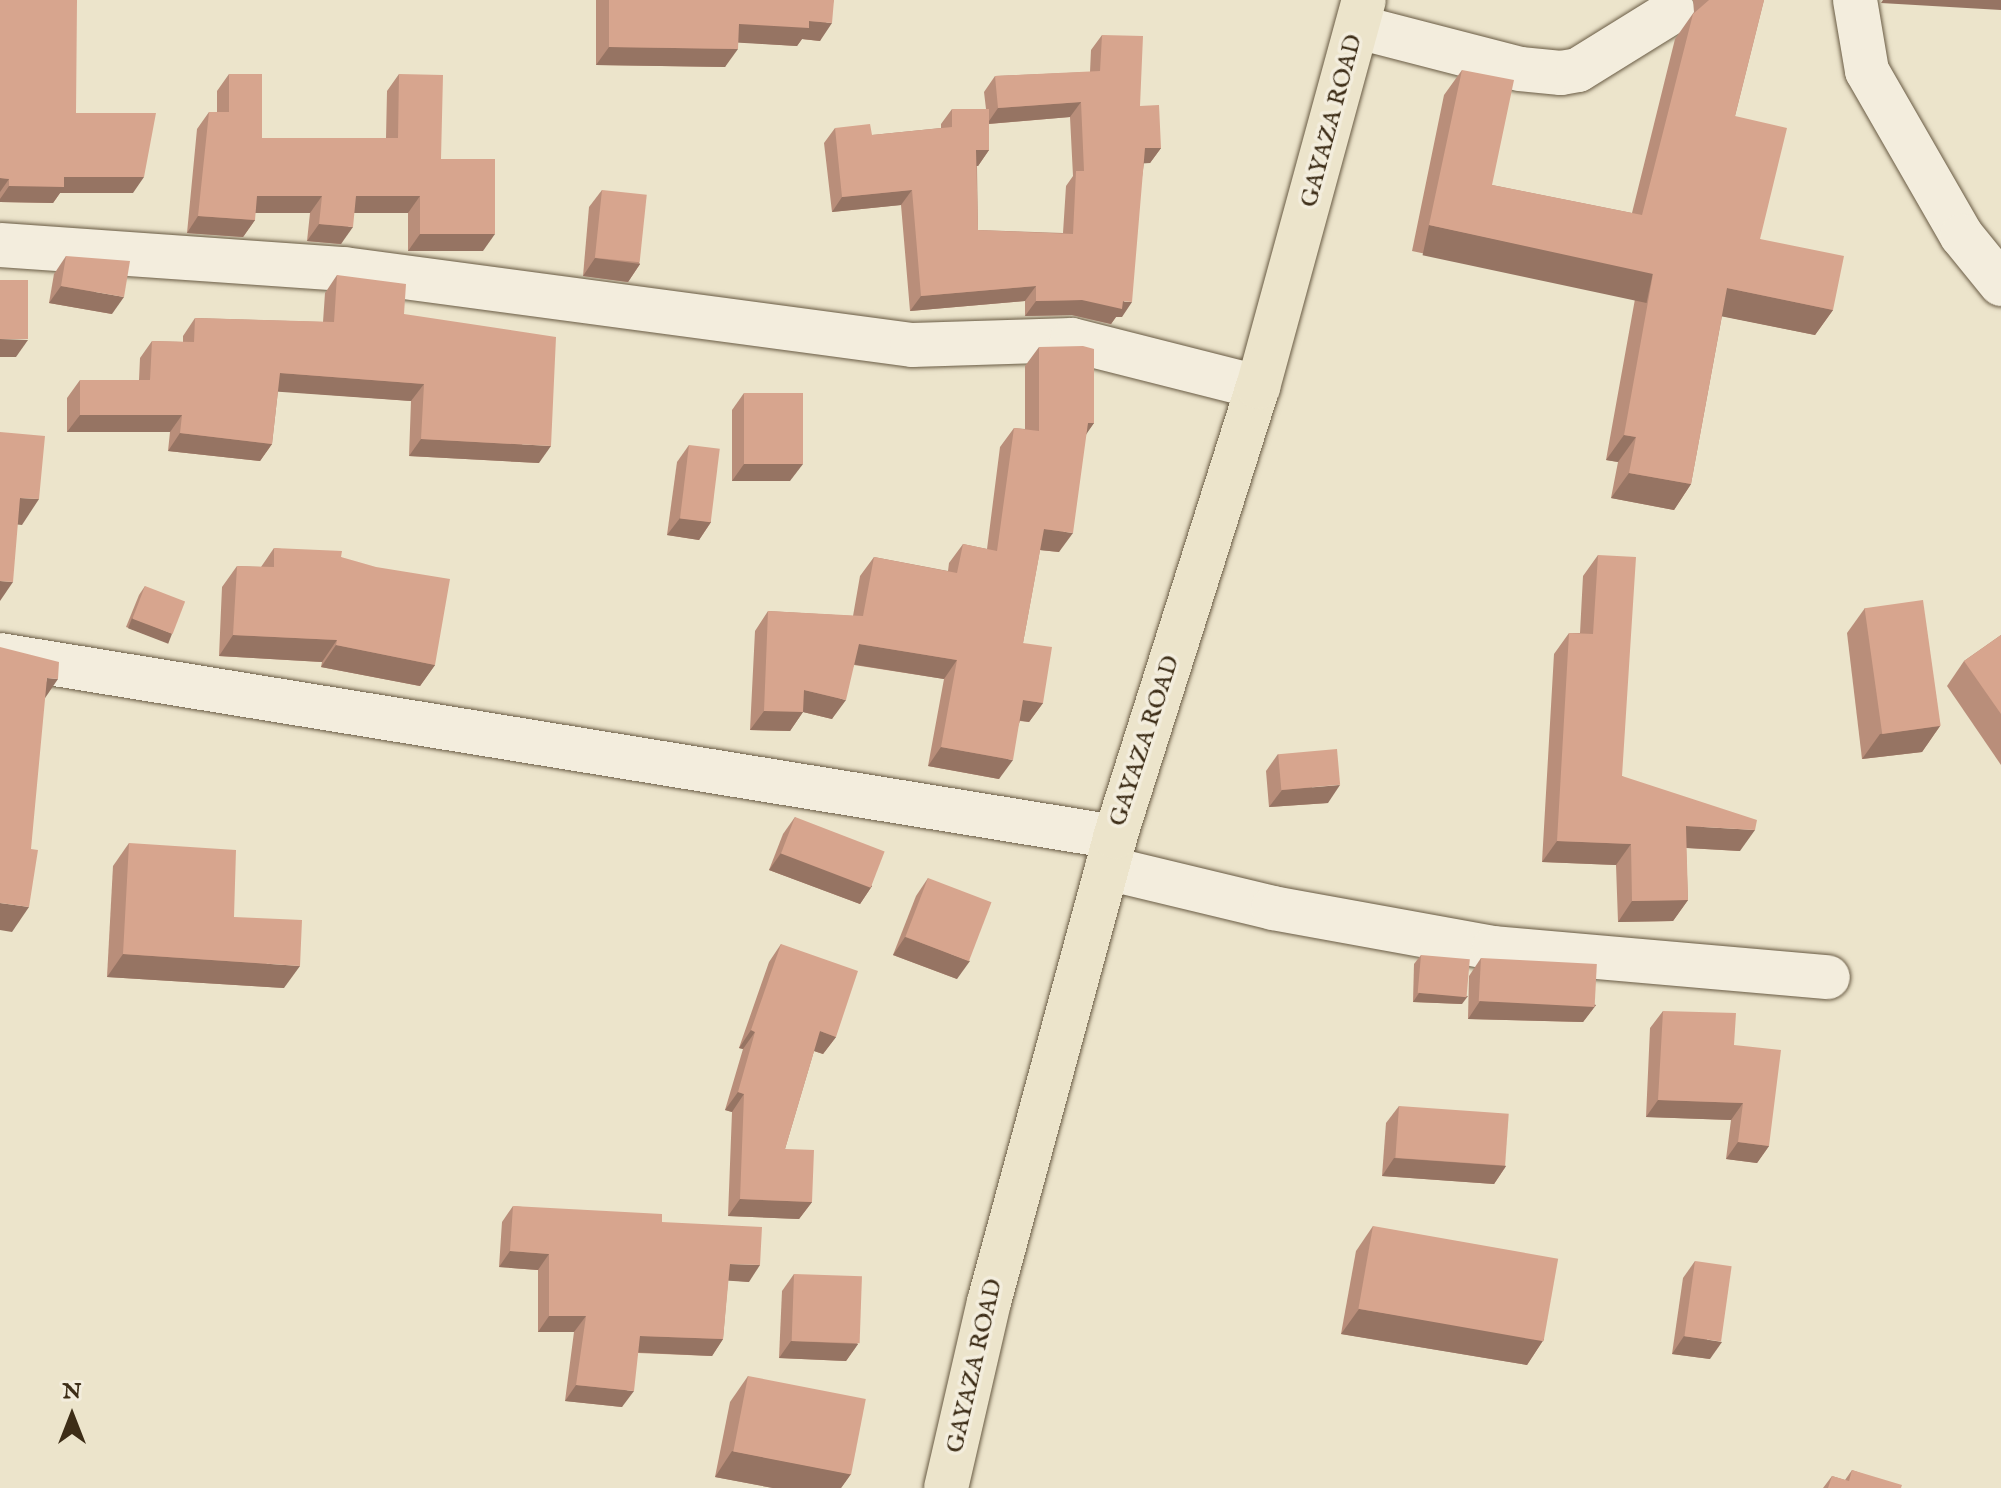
<!DOCTYPE html>
<html>
<head>
<meta charset="utf-8">
<style>
  body { margin:0 }
  #map { position:relative; width:2001px; height:1488px; overflow:hidden; background:#ece4cb; font-family:"IM FELL English",serif }
  div>[style] { position:absolute }
  [style*='--x'] { left:calc(var(--x)*1px); top:calc(var(--y)*1px); width:calc(var(--w)*1px); rotate:calc(var(--a)*1deg) }
  .roads { filter:drop-shadow(0 0 2px #695b44) drop-shadow(0 0 2px #695b44) }
  .street>* { height:44px; margin:-22px; padding:0 22px; transform-origin:22px; border-radius:22px; background:#f3eddd }
  .primary>* { height:44px; margin:-22px; padding:0 22px; transform-origin:22px; border-radius:22px; background:#ece4cb }
  .wall>* { inset:0; background:#b98e7a }
  .shaded-wall>* { inset:0; background:#967463; transform-origin:0 0 }
  .building>* { inset:0; background:#d7a58e; transform-origin:0 0 }
  span { translate:-50% -50%; white-space:nowrap; text-align:center; line-height:1.15; -webkit-text-stroke:7px #f3eddd; paint-order:stroke }
  .street-label { font-size:24px; color:#3d2d17 }
  .north { position:absolute; left:32px; top:1376px; width:80px; height:80px; -webkit-text-stroke:6px #f3eddd; paint-order:stroke; rotate:0deg; font-size:22px; font-weight:700; line-height:32px; text-align:center; color:#3d2d17 }
  .north::after { content:''; display:block; margin:auto; width:28px; height:36px; background:#3d2d17; clip-path:polygon(50% 0,100% 100%,50% 72%,0 100%) }
</style>
</head>
<body>
<div id="map">
  <div class="roads">
    <div class="street">
      <div style="--x:1855;--y:0;--w:72;--a:80.4"></div>
      <div style="--x:1867;--y:71;--w:190;--a:60.1"></div>
      <div style="--x:1962;--y:236;--w:62;--a:50.9"></div>
      <div style="--x:1358;--y:27;--w:167;--a:14.5"></div>
      <div style="--x:1520;--y:69;--w:41;--a:5.6"></div>
      <div style="--x:1561;--y:73;--w:17;--a:-10"></div>
      <div style="--x:1578;--y:70;--w:112;--a:-31.8"></div>
      <div style="--x:0;--y:245;--w:345;--a:4"></div>
      <div style="--x:344;--y:269;--w:573;--a:7.62"></div>
      <div style="--x:912;--y:345;--w:160;--a:-1.8"></div>
      <div style="--x:1072;--y:340;--w:192;--a:14.2"></div>
      <div style="--x:0;--y:655;--w:1130;--a:9.27"></div>
      <div style="--x:1107;--y:868;--w:171;--a:13.5"></div>
      <div style="--x:1273;--y:908;--w:225;--a:10.3"></div>
      <div style="--x:1494;--y:948;--w:335;--a:5"></div>
    </div>
    <div class="primary">
      <div style="--x:946;--y:1488;--w:191;--a:-77"></div>
      <div style="--x:989;--y:1302;--w:482;--a:-74.8"></div>
      <div style="--x:1115;--y:837;--w:472;--a:-72.4"></div>
      <div style="--x:1258;--y:387;--w:401;--a:-74.7"></div>
    </div>
  </div>
  <div class="wall">
    <div style="clip-path:polygon(0 0,76px 113px,133px 193px,60px 193px,53px 203px,0 202px)"></div>
    <div style="clip-path:polygon(596px 0,834px 0,820px 41px,802px 39px,797px 46px,738px 42px,725px 67px,596px 65px)"></div>
    <div style="clip-path:polygon(1693px 0,1764px 0,1735px 116px,1760px 239px,1833px 310px,1815px 335px,1722px 316px,1691px 484px,1674px 510px,1611px 498px,1618px 462px,1606px 460px,1635px 299px,1412px 251px,1444px 95px,1462px 70px,1492px 185px,1632px 213px,1675px 39px,1694px 12px)"></div>
    <div style="clip-path:polygon(evenodd,1102px 35px,1161px 148px,1150px 163px,1144px 163px,1122px 317px,1116px 317px,1111px 324px,1072px 315px,1025px 316px,1025px 301px,910px 311px,901px 205px,832px 212px,824px 143px,835px 128px,872px 135px,941px 128px,941px 124px,952px 109px,986px 109px,984px 92px,995px 76px,1090px 72px,1091px 50px,1102px 35px,1070px 117px,1073px 176px,1066px 186px,1063px 233px,978px 230px,977px 166px,978px 166px,989px 150px,989px 124px,1070px 117px)"></div>
    <div style="clip-path:polygon(229px 74px,262px 138px,386px 138px,387px 91px,399px 74px,441px 159px,483px 251px,408px 251px,408px 213px,354px 213px,341px 244px,307px 241px,310px 213px,255px 213px,255px 220px,243px 237px,187px 233px,197px 129px,209px 112px,217px 112px,217px 91px)"></div>
    <div style="clip-path:polygon(602px 190px,640px 264px,628px 282px,583px 276px,589px 207px)"></div>
    <div style="clip-path:polygon(66px 256px,112px 314px,49px 303px,54px 274px)"></div>
    <div style="clip-path:polygon(337px 275px,404px 314px,539px 463px,409px 456px,411px 401px,278px 391px,272px 444px,260px 461px,168px 451px,170px 432px,67px 432px,67px 398px,80px 380px,139px 380px,140px 358px,152px 341px,183px 342px,183px 336px,195px 318px,323px 322px,325px 293px)"></div>
    <div style="clip-path:polygon(1039px 347px,1094px 423px,1086px 433px,1059px 552px,1040px 550px,1023px 643px,1043px 703px,1029px 722px,1020px 721px,999px 779px,928px 766px,944px 679px,854px 665px,832px 719px,803px 712px,790px 731px,750px 730px,755px 631px,768px 611px,853px 616px,860px 576px,874px 557px,948px 571px,949px 563px,963px 544px,987px 549px,1000px 447px,1014px 428px,1025px 429px,1025px 366px)"></div>
    <div style="clip-path:polygon(744px 393px,790px 481px,732px 481px,732px 410px)"></div>
    <div style="clip-path:polygon(689px 445px,711px 522px,699px 540px,667px 535px,677px 462px)"></div>
    <div style="clip-path:polygon(274px 548px,341px 557px,435px 665px,420px 686px,321px 667px,322px 662px,219px 656px,222px 587px,237px 566px,261px 567px)"></div>
    <div style="clip-path:polygon(1598px 555px,1622px 776px,1740px 851px,1686px 848px,1688px 900px,1673px 921px,1618px 922px,1616px 865px,1542px 862px,1554px 654px,1569px 633px,1580px 633px,1583px 576px)"></div>
    <div style="clip-path:polygon(145px 586px,166px 642px,126px 627px,139px 595px)"></div>
    <div style="clip-path:polygon(1865px 608px,1940px 726px,1922px 752px,1862px 759px,1847px 633px)"></div>
    <div style="clip-path:polygon(2001px 635px,2001px 765px,1947px 686px,1964px 661px)"></div>
    <div style="clip-path:polygon(1278px 754px,1328px 803px,1269px 807px,1266px 771px)"></div>
    <div style="clip-path:polygon(795px 817px,872px 886px,860px 904px,769px 870px,783px 834px)"></div>
    <div style="clip-path:polygon(129px 843px,234px 917px,284px 988px,107px 977px,113px 866px)"></div>
    <div style="clip-path:polygon(928px 878px,957px 979px,893px 955px,916px 896px)"></div>
    <div style="clip-path:polygon(781px 944px,836px 1037px,823px 1054px,814px 1051px,785px 1149px,812px 1202px,799px 1219px,728px 1216px,732px 1112px,725px 1110px,743px 1049px,739px 1048px,769px 962px)"></div>
    <div style="clip-path:polygon(1421px 955px,1462px 1004px,1413px 1002px,1414px 964px)"></div>
    <div style="clip-path:polygon(1481px 958px,1596px 1005px,1583px 1022px,1468px 1019px,1469px 976px)"></div>
    <div style="clip-path:polygon(1663px 1011px,1734px 1045px,1769px 1146px,1757px 1163px,1726px 1159px,1731px 1120px,1646px 1117px,1650px 1028px)"></div>
    <div style="clip-path:polygon(1399px 1106px,1506px 1166px,1494px 1184px,1382px 1176px,1386px 1123px)"></div>
    <div style="clip-path:polygon(513px 1206px,662px 1222px,749px 1282px,728px 1280px,723px 1339px,712px 1356px,638px 1353px,622px 1407px,565px 1401px,574px 1332px,538px 1332px,538px 1270px,499px 1267px,502px 1222px)"></div>
    <div style="clip-path:polygon(1373px 1226px,1544px 1339px,1527px 1365px,1341px 1334px,1356px 1251px)"></div>
    <div style="clip-path:polygon(1695px 1261px,1710px 1359px,1672px 1354px,1683px 1278px)"></div>
    <div style="clip-path:polygon(794px 1274px,858px 1344px,846px 1361px,779px 1358px,782px 1291px)"></div>
    <div style="clip-path:polygon(748px 1376px,851px 1474px,841px 1488px,773px 1488px,715px 1477px,730px 1402px)"></div>
    <div style="clip-path:polygon(1852px 1470px,1901px 1488px,1823px 1488px,1832px 1476px,1845px 1480px)"></div>
  </div>
  <div class="shaded-wall">
    <div style="clip-path:polygon(1883px 0,2001px 0,2001px 10px,1881px 3px)"></div>
    <div style="clip-path:polygon(809px 21px,832px 23px,820px 41px,802px 39px,797px 46px,727px 42px,739px 24px)"></div>
    <div style="clip-path:polygon(609px 47px,738px 49px,725px 67px,596px 65px)"></div>
    <div style="clip-path:polygon(1081px 102px,1070px 117px,987px 124px,998px 108px)"></div>
    <div style="clip-path:polygon(1145px 148px,1161px 148px,1150px 163px,1134px 164px)"></div>
    <div style="clip-path:polygon(976px 150px,989px 150px,978px 166px,965px 166px)"></div>
    <div style="clip-path:polygon(64px 177px,144px 177px,133px 193px,60px 193px,53px 203px,0 202px,0 199px,9px 186px)"></div>
    <div style="clip-path:polygon(0 178px,9px 179px,0 192px)"></div>
    <div style="clip-path:polygon(912px 190px,901px 205px,832px 212px,842px 197px)"></div>
    <div style="clip-path:polygon(257px 196px,322px 196px,310px 213px,245px 213px)"></div>
    <div style="clip-path:polygon(356px 196px,420px 196px,408px 213px,344px 213px)"></div>
    <div style="clip-path:polygon(198px 216px,255px 220px,243px 237px,187px 233px)"></div>
    <div style="clip-path:polygon(319px 224px,353px 227px,341px 244px,307px 241px)"></div>
    <div style="left:1429px;top:225px;width:229px;height:31px;rotate:12deg"></div>
    <div style="clip-path:polygon(420px 234px,495px 234px,483px 251px,408px 251px)"></div>
    <div style="clip-path:polygon(595px 258px,640px 264px,628px 282px,583px 276px)"></div>
    <div style="clip-path:polygon(61px 286px,124px 297px,112px 314px,49px 303px)"></div>
    <div style="clip-path:polygon(1036px 286px,1025px 301px,910px 311px,921px 296px)"></div>
    <div style="clip-path:polygon(1727px 288px,1833px 310px,1815px 335px,1710px 314px)"></div>
    <div style="clip-path:polygon(1082px 300px,1132px 302px,1122px 317px,1116px 317px,1111px 324px,1072px 315px,1025px 316px,1036px 301px)"></div>
    <div style="clip-path:polygon(0 339px,28px 340px,16px 357px,0 357px)"></div>
    <div style="clip-path:polygon(280px 373px,424px 384px,411px 401px,268px 391px)"></div>
    <div style="clip-path:polygon(80px 415px,182px 415px,170px 432px,67px 432px)"></div>
    <div style="clip-path:polygon(1088px 423px,1094px 423px,1081px 442px)"></div>
    <div style="clip-path:polygon(180px 433px,272px 444px,260px 461px,168px 451px)"></div>
    <div style="clip-path:polygon(1624px 435px,1636px 437px,1618px 462px,1606px 460px)"></div>
    <div style="clip-path:polygon(421px 439px,551px 446px,539px 463px,409px 456px)"></div>
    <div style="clip-path:polygon(744px 464px,803px 464px,790px 481px,732px 481px)"></div>
    <div style="clip-path:polygon(1629px 473px,1691px 484px,1674px 510px,1611px 498px)"></div>
    <div style="clip-path:polygon(20px 498px,39px 499px,22px 525px,2px 523px)"></div>
    <div style="clip-path:polygon(680px 518px,711px 522px,699px 540px,667px 535px)"></div>
    <div style="clip-path:polygon(1044px 529px,1073px 533px,1059px 552px,1030px 549px)"></div>
    <div style="clip-path:polygon(0 581px,13px 582px,0 601px)"></div>
    <div style="left:132px;top:618px;width:43px;height:11px;rotate:21deg"></div>
    <div style="clip-path:polygon(233px 635px,337px 640px,322px 662px,219px 656px)"></div>
    <div style="clip-path:polygon(859px 644px,957px 660px,944px 679px,845px 663px)"></div>
    <div style="clip-path:polygon(336px 645px,435px 665px,420px 686px,321px 667px)"></div>
    <div style="clip-path:polygon(47px 678px,58px 679px,41px 704px)"></div>
    <div style="clip-path:polygon(804px 690px,846px 700px,832px 719px,803px 712px,790px 731px,750px 730px,764px 711px)"></div>
    <div style="clip-path:polygon(1023px 700px,1043px 703px,1029px 722px,1010px 719px)"></div>
    <div style="clip-path:polygon(1940px 726px,1922px 752px,1862px 759px,1880px 734px)"></div>
    <div style="clip-path:polygon(941px 747px,1013px 760px,999px 779px,928px 766px)"></div>
    <div style="clip-path:polygon(1340px 785px,1328px 803px,1269px 807px,1282px 790px)"></div>
    <div style="clip-path:polygon(1686px 826px,1755px 830px,1740px 851px,1671px 847px)"></div>
    <div style="clip-path:polygon(1557px 841px,1631px 844px,1616px 865px,1542px 862px)"></div>
    <div style="clip-path:polygon(781px 853px,872px 886px,860px 904px,769px 870px)"></div>
    <div style="clip-path:polygon(1688px 900px,1673px 921px,1618px 922px,1632px 901px)"></div>
    <div style="clip-path:polygon(0 903px,29px 907px,12px 932px,0 930px)"></div>
    <div style="clip-path:polygon(905px 937px,970px 961px,957px 979px,893px 955px)"></div>
    <div style="clip-path:polygon(123px 954px,300px 966px,284px 988px,107px 977px)"></div>
    <div style="clip-path:polygon(1419px 993px,1468px 996px,1462px 1004px,1413px 1002px)"></div>
    <div style="clip-path:polygon(1480px 1001px,1596px 1005px,1583px 1022px,1468px 1019px)"></div>
    <div style="clip-path:polygon(751px 1030px,755px 1032px,743px 1049px,739px 1048px)"></div>
    <div style="clip-path:polygon(820px 1031px,836px 1037px,823px 1054px,808px 1049px)"></div>
    <div style="clip-path:polygon(738px 1092px,744px 1094px,732px 1112px,725px 1110px)"></div>
    <div style="clip-path:polygon(1658px 1100px,1743px 1103px,1731px 1120px,1646px 1117px)"></div>
    <div style="clip-path:polygon(1738px 1142px,1769px 1146px,1757px 1163px,1726px 1159px)"></div>
    <div style="clip-path:polygon(1394px 1158px,1506px 1166px,1494px 1184px,1382px 1176px)"></div>
    <div style="clip-path:polygon(740px 1199px,812px 1202px,799px 1219px,728px 1216px)"></div>
    <div style="clip-path:polygon(510px 1251px,549px 1254px,538px 1270px,499px 1267px)"></div>
    <div style="clip-path:polygon(730px 1264px,760px 1265px,749px 1282px,718px 1280px)"></div>
    <div style="clip-path:polygon(1359px 1309px,1544px 1339px,1527px 1365px,1341px 1334px)"></div>
    <div style="clip-path:polygon(549px 1316px,586px 1316px,574px 1332px,538px 1332px)"></div>
    <div style="clip-path:polygon(640px 1336px,723px 1339px,712px 1356px,629px 1352px)"></div>
    <div style="clip-path:polygon(1684px 1336px,1722px 1342px,1710px 1359px,1672px 1354px)"></div>
    <div style="clip-path:polygon(791px 1341px,858px 1344px,846px 1361px,779px 1358px)"></div>
    <div style="clip-path:polygon(576px 1385px,634px 1391px,622px 1407px,565px 1401px)"></div>
    <div style="clip-path:polygon(732px 1451px,851px 1474px,841px 1488px,773px 1488px,715px 1477px)"></div>
  </div>
  <div class="building">
    <div style="clip-path:polygon(0 0,77px 0,76px 113px,156px 113px,144px 177px,64px 177px,64px 187px,9px 186px,9px 179px,0 178px)"></div>
    <div style="clip-path:polygon(609px 0,834px 0,832px 23px,809px 21px,809px 28px,739px 24px,738px 49px,609px 47px)"></div>
    <div style="clip-path:polygon(1709px 0,1764px 0,1735px 116px,1787px 128px,1760px 239px,1844px 256px,1833px 310px,1727px 288px,1691px 484px,1629px 473px,1636px 437px,1624px 435px,1653px 274px,1429px 225px,1462px 70px,1514px 80px,1492px 185px,1642px 215px,1693px 14px)"></div>
    <div style="clip-path:polygon(1102px 35px,1143px 36px,1140px 106px,1159px 105px,1161px 148px,1145px 148px,1132px 302px,1123px 301px,1122px 309px,1082px 300px,1036px 301px,1036px 286px,921px 296px,912px 190px,842px 197px,835px 128px,870px 124px,872px 135px,952px 127px,952px 109px,989px 109px,989px 150px,976px 150px,978px 230px,1073px 234px,1076px 171px,1084px 171px,1081px 102px,998px 108px,995px 76px,1100px 71px)"></div>
    <div style="clip-path:polygon(229px 74px,262px 74px,262px 138px,398px 138px,399px 74px,443px 75px,441px 159px,495px 159px,495px 234px,420px 234px,420px 196px,356px 196px,353px 227px,319px 224px,322px 196px,257px 196px,255px 220px,198px 216px,209px 112px,229px 112px)"></div>
    <div style="left:602px;top:190px;width:45px;height:68px;rotate:6deg"></div>
    <div style="clip-path:polygon(66px 256px,130px 261px,124px 297px,61px 286px)"></div>
    <div style="clip-path:polygon(337px 275px,406px 284px,404px 314px,556px 337px,551px 446px,421px 439px,424px 384px,280px 373px,272px 444px,180px 433px,182px 415px,80px 415px,80px 380px,150px 380px,152px 341px,194px 342px,195px 318px,334px 322px)"></div>
    <div style="left:0;top:280px;width:28px;height:59px"></div>
    <div style="clip-path:polygon(1083px 346px,1094px 349px,1094px 423px,1088px 423px,1073px 533px,1044px 529px,1023px 643px,1052px 647px,1043px 703px,1023px 700px,1013px 760px,941px 747px,957px 660px,859px 644px,846px 700px,804px 690px,803px 712px,764px 711px,768px 611px,863px 616px,874px 557px,957px 573px,963px 544px,997px 551px,1014px 428px,1039px 431px,1039px 347px)"></div>
    <div style="left:744px;top:393px;width:59px;height:71px"></div>
    <div style="clip-path:polygon(0 432px,45px 436px,39px 499px,20px 498px,13px 582px,0 581px)"></div>
    <div style="left:689px;top:445px;width:31px;height:74px;rotate:7deg"></div>
    <div style="clip-path:polygon(274px 548px,342px 551px,341px 557px,376px 567px,450px 579px,435px 665px,336px 645px,337px 640px,233px 635px,237px 566px,274px 567px)"></div>
    <div style="clip-path:polygon(1598px 555px,1636px 557px,1622px 776px,1757px 820px,1755px 830px,1686px 826px,1688px 900px,1632px 901px,1631px 844px,1557px 841px,1569px 633px,1593px 634px)"></div>
    <div style="left:145px;top:586px;width:43px;height:35px;rotate:21deg"></div>
    <div style="left:1923px;top:600px;width:127px;height:59px;rotate:82deg"></div>
    <div style="clip-path:polygon(2001px 635px,2001px 714px,1964px 661px)"></div>
    <div style="clip-path:polygon(0 647px,59px 662px,58px 679px,47px 678px,31px 849px,38px 850px,29px 907px,0 903px)"></div>
    <div style="left:1337px;top:749px;width:36px;height:59px;rotate:85deg"></div>
    <div style="left:795px;top:817px;width:96px;height:39px;rotate:21deg"></div>
    <div style="clip-path:polygon(129px 843px,236px 850px,234px 917px,302px 920px,300px 966px,123px 954px)"></div>
    <div style="left:928px;top:878px;width:68px;height:63px;rotate:21deg"></div>
    <div style="clip-path:polygon(781px 944px,858px 971px,836px 1037px,820px 1031px,785px 1149px,814px 1150px,812px 1202px,740px 1199px,744px 1094px,738px 1092px,755px 1032px,751px 1030px)"></div>
    <div style="left:1421px;top:955px;width:49px;height:38px;rotate:5deg"></div>
    <div style="left:1481px;top:958px;width:116px;height:43px;rotate:3deg"></div>
    <div style="clip-path:polygon(1663px 1011px,1736px 1013px,1734px 1045px,1781px 1050px,1769px 1146px,1738px 1142px,1743px 1103px,1658px 1100px)"></div>
    <div style="left:1399px;top:1106px;width:110px;height:52px;rotate:4deg"></div>
    <div style="clip-path:polygon(513px 1206px,662px 1214px,662px 1222px,762px 1227px,760px 1265px,730px 1264px,723px 1339px,640px 1336px,634px 1391px,576px 1385px,586px 1316px,549px 1316px,549px 1254px,510px 1251px)"></div>
    <div style="left:1373px;top:1226px;width:188px;height:84px;rotate:10deg"></div>
    <div style="left:1695px;top:1261px;width:37px;height:76px;rotate:8deg"></div>
    <div style="left:794px;top:1274px;width:68px;height:67px;rotate:2deg"></div>
    <div style="left:748px;top:1376px;width:120px;height:77px;rotate:11deg"></div>
    <div style="clip-path:polygon(1852px 1470px,1902px 1485px,1901px 1488px,1828px 1488px,1832px 1476px,1849px 1481px)"></div>
  </div>
  <div class="street-label">
    <span style="left:1332px;top:121px;rotate:-75deg">GAYAZA ROAD</span>
    <span style="left:1145px;top:741px;rotate:-72deg">GAYAZA ROAD</span>
    <span style="left:975px;top:1366px;rotate:-77deg">GAYAZA ROAD</span>
  </div>
  <div class="north">N</div>
</div>
</body>
</html>
